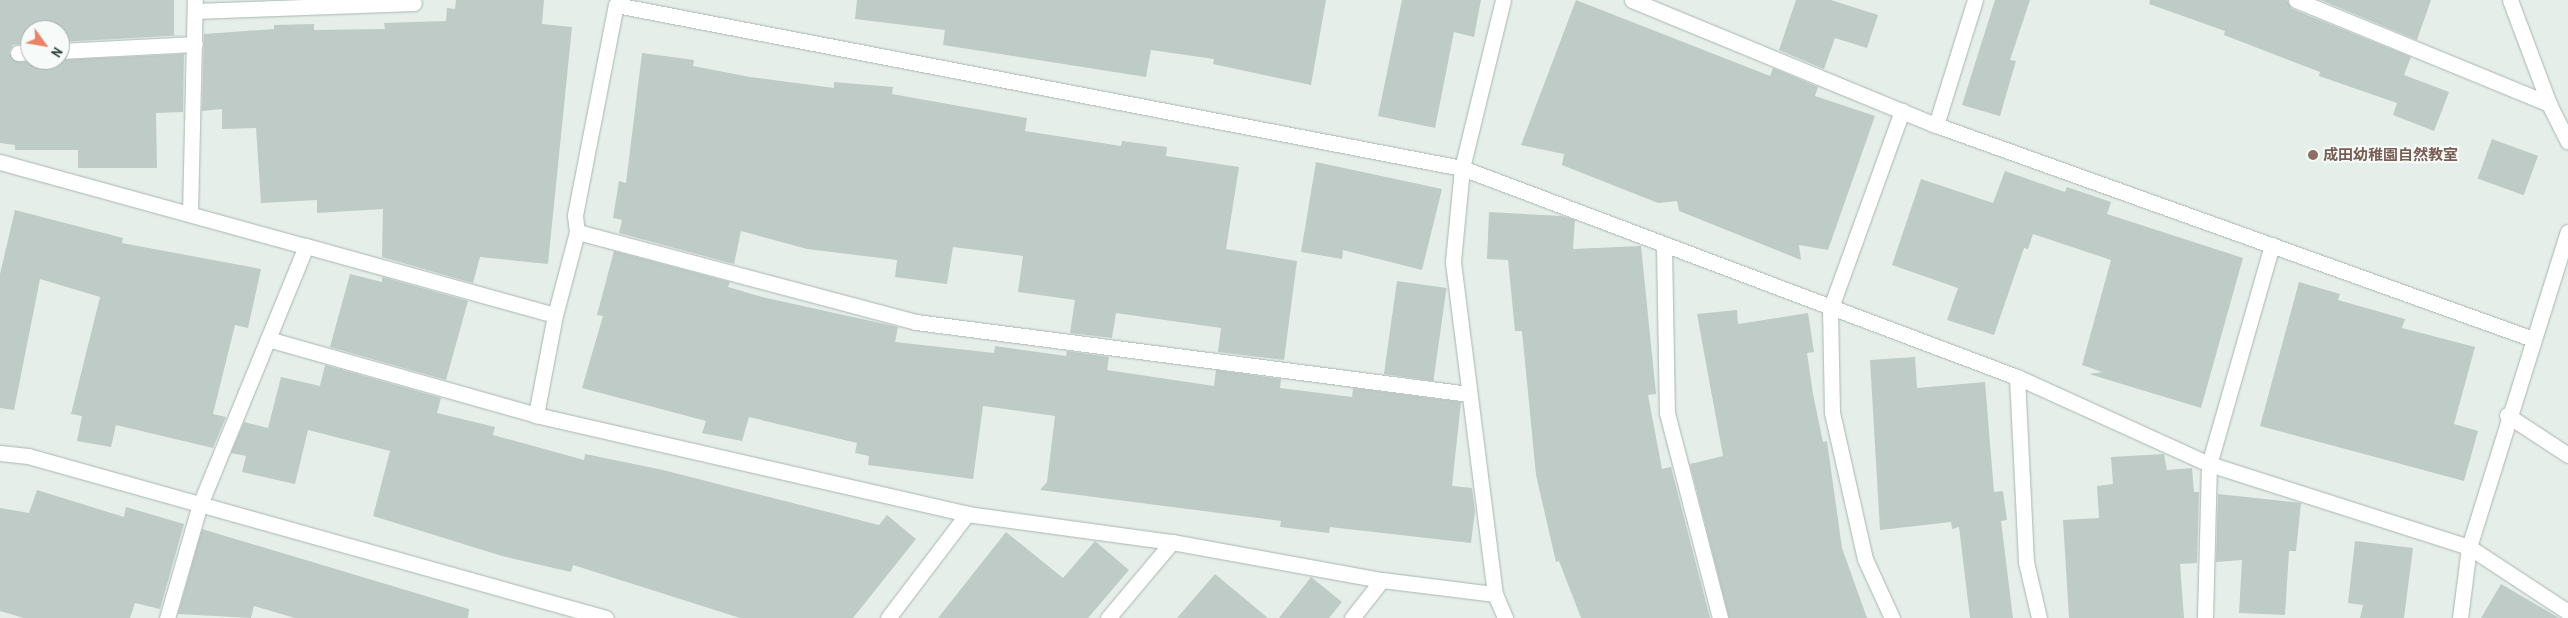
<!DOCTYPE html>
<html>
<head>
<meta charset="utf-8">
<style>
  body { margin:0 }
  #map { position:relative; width:2568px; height:618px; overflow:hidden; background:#e6eeea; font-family:"Archivo Narrow","Noto Sans JP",sans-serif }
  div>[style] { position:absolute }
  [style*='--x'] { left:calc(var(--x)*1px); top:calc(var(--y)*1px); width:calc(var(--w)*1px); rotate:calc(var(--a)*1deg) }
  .building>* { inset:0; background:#becbc6; transform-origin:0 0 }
  .roads { filter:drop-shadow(0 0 1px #a8b6b1) drop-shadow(0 0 1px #a8b6b1) }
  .service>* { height:15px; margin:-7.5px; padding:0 7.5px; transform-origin:7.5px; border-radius:7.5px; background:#fff }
  .minor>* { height:15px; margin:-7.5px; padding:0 7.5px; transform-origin:7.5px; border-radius:7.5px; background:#fff }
  .tertiary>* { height:15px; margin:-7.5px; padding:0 7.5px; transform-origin:7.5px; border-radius:7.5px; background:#fff }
  .dots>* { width:14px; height:14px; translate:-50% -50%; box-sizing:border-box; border:2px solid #f6faf8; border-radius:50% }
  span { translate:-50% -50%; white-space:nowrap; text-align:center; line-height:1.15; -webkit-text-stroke:4px #f6faf8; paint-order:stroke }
  .education-label { font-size:15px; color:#785e54; font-weight:700 }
  .left { translate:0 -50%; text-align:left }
  .north { position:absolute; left:20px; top:20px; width:50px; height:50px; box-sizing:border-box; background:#f6faf8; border:1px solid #a2afab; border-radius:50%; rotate:122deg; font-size:14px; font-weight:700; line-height:20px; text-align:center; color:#253f37 }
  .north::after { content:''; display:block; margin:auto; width:18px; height:22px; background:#ea8368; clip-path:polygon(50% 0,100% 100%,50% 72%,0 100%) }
</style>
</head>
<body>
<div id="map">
  <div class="building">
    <div style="clip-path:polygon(0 0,174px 0,174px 35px,185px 35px,60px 42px,60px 30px,30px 30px,30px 43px,13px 45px,9px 53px,19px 62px,184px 54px,183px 112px,156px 113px,157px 168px,78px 168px,78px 150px,15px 150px,15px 145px,0 143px)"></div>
    <div style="clip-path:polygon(456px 0,544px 0,542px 24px,572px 27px,548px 264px,480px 257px,473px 283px,382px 257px,383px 209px,317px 213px,317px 200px,261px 203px,256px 128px,222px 129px,222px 109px,202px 111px,204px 34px,274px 29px,274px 25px,314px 24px,314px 30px,385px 29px,384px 23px,446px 21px,447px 8px,455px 9px)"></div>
    <div style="clip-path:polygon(857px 0,1326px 0,1311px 85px,1213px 64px,1214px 59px,1151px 50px,1146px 77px,943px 45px,945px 30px,855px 19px)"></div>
    <div style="clip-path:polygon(1402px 0,1481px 0,1474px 37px,1454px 32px,1435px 128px,1378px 116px)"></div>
    <div style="clip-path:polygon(1576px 0,1770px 76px,1773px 68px,1818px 87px,1815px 96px,1875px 116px,1828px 250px,1799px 245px,1801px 260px,1679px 211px,1677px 201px,1658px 203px,1562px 165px,1564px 154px,1521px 145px)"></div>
    <div style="clip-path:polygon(1796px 0,1831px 0,1878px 15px,1867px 48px,1835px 38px,1824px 69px,1779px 50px)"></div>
    <div style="clip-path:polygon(1995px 0,2030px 0,2010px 60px,2016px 61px,2000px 116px,1962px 105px)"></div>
    <div style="clip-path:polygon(2150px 0,2287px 0,2292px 9px,2411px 57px,2404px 75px,2449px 92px,2434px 131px,2393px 115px,2397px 103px,2319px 76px,2320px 72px,2224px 35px,2225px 31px,2149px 4px)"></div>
    <div style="clip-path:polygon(2321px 0,2431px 0,2417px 40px)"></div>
    <div style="clip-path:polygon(642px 53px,694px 60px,693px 66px,750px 77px,834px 88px,834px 82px,893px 87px,892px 94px,1027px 118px,1025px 131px,1121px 146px,1122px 141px,1167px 147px,1166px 156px,1239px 167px,1226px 249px,1297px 261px,1284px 360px,1218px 352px,1221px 328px,1116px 313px,1112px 338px,1070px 333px,1075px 300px,1018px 292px,1023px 256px,953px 247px,947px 284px,895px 277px,897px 260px,807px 249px,741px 231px,734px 264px,619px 233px,622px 220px,613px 218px,619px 181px,626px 183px)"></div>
    <div style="left:2492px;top:139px;width:49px;height:42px;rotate:20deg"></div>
    <div style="clip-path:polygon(1316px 162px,1442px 189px,1422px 270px,1343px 250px,1342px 259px,1301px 252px)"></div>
    <div style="clip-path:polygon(2005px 171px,2065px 192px,2067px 187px,2111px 202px,2107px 214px,2243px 258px,2201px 408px,2089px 374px,2102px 372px,2082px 365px,2111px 260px,2033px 234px,2028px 249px,2024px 248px,1994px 335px,1947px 320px,1958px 288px,1892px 265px,1921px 179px,1993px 203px)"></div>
    <div style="clip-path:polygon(15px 210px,123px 238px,122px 243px,261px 269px,248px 328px,235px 325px,213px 414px,226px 417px,213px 448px,116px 425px,111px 447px,77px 441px,82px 416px,71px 414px,100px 297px,40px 279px,14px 410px,0 408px,0 274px)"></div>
    <div style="clip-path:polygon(1489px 212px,1562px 216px,1575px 220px,1573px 249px,1641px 246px,1656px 394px,1648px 395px,1662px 469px,1671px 467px,1710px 618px,1581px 618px,1559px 561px,1556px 562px,1536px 475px,1522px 331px,1515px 331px,1508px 260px,1487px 259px)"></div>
    <div style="clip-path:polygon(614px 251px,730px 282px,728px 287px,762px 297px,898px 327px,895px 342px,994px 353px,995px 346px,1066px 356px,1067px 351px,1109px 357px,1107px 370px,1214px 386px,1216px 370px,1281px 379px,1280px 388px,1352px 397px,1353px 388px,1461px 402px,1452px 486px,1472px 488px,1475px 511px,1471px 543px,1330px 527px,1329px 533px,1280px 527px,1281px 521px,1040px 490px,1047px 482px,1055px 416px,983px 406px,973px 479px,868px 465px,869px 456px,855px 453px,857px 443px,749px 417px,742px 441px,702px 433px,706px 421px,582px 388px,603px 316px,597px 315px)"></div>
    <div style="clip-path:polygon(350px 274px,382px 282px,382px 277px,468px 301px,446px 380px,330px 347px)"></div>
    <div style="left:1397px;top:281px;width:50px;height:94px;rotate:8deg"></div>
    <div style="clip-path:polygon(2299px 282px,2340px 294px,2338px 300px,2405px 319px,2402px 328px,2475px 347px,2454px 424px,2478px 431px,2464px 481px,2260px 426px)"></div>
    <div style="clip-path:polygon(1737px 310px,1738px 324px,1808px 313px,1814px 352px,1807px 353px,1813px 394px,1823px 442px,1827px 441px,1842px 548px,1867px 618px,1729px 618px,1690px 464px,1723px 456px,1697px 314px)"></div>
    <div style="clip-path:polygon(1915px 357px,1917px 388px,1985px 382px,1994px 492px,2003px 491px,2007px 520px,2001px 521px,2013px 618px,1970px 618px,1959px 527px,1952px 529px,1951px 522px,1880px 530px,1870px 360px)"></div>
    <div style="clip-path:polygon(325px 365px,441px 398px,437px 413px,495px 427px,493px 435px,584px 460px,585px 454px,663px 470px,879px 525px,887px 515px,916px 539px,853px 618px,740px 618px,573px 565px,571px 572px,502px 556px,373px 516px,390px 451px,308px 430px,295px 484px,242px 472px,246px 456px,231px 453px,244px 422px,268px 428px,281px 377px,320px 386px)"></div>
    <div style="clip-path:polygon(2164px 454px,2167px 470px,2192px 468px,2194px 492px,2199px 492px,2197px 563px,2180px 564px,2184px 618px,2069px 618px,2063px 520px,2099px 518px,2097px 486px,2113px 484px,2111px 457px)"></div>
    <div style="clip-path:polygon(37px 490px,124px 517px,126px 507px,184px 524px,160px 609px,135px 603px,130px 618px,24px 618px,0 611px,0 508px,29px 513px)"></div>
    <div style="clip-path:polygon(2218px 494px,2301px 503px,2296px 551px,2289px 551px,2285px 615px,2239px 613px,2242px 560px,2216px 562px)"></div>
    <div style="clip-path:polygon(202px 529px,469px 609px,468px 618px,295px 618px,254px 606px,251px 618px,178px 614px)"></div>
    <div style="clip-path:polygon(1006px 532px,1063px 578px,1095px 541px,1129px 570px,1088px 618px,938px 618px)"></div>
    <div style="clip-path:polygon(2355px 541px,2413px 548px,2404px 618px,2360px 618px,2363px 605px,2348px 603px)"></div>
    <div style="clip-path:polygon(1215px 574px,1268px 618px,1177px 618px)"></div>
    <div style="clip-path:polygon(1311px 577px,1342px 602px,1329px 618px,1279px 618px)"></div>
    <div style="clip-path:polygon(2501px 584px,2559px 618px,2481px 618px)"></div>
  </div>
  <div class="roads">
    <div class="service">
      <div style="--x:2296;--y:0;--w:274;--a:22.3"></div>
      <div style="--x:195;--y:11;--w:219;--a:-2.1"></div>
      <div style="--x:60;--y:51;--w:135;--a:-3"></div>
      <div style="--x:18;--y:53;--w:12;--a:-5"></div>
      <div style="--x:1936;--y:125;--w:131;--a:-72.7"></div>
      <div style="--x:268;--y:339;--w:279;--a:15.8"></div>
      <div style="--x:888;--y:618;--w:131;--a:-52.8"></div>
      <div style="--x:1108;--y:618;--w:99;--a:-49.9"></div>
      <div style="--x:1352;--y:618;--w:48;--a:-51.7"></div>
    </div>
    <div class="minor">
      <div style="--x:1503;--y:0;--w:173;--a:103.7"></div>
      <div style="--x:1462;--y:168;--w:94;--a:95.5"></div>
      <div style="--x:1453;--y:262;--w:335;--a:82.8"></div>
      <div style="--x:1495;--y:594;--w:26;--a:67"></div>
      <div style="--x:1632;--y:0;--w:329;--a:22.4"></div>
      <div style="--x:1936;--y:125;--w:634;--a:19.72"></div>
      <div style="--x:2510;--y:0;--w:111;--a:69.4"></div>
      <div style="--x:2549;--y:104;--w:42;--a:63.4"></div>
      <div style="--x:0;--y:162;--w:317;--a:15.4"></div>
      <div style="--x:306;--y:246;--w:279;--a:112.3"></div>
      <div style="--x:200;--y:504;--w:119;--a:106.1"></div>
      <div style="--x:190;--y:214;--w:214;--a:-88.7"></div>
      <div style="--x:577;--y:232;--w:17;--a:-97"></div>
      <div style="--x:575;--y:215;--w:214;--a:-79"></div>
      <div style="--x:616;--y:5;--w:862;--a:10.91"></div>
      <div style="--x:1462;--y:168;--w:593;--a:20.64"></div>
      <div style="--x:2017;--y:377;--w:211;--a:24.4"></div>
      <div style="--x:2209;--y:464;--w:154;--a:91.5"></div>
      <div style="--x:2272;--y:245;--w:228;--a:106"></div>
      <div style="--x:2209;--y:464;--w:273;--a:17.7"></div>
      <div style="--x:2469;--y:547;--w:118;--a:33.3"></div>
      <div style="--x:306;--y:246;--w:258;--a:15.5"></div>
      <div style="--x:1664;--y:246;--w:167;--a:89"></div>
      <div style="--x:1667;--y:413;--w:212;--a:75.5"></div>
      <div style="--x:2017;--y:377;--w:185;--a:87.2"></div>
      <div style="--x:2026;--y:562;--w:57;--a:76.9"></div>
      <div style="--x:1469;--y:394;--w:558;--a:-172.58"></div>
      <div style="--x:916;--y:322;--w:351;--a:-165.1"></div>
      <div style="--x:577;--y:232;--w:86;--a:104.8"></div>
      <div style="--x:555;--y:315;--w:102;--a:100.8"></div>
      <div style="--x:536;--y:415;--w:442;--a:12.9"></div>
      <div style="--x:967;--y:514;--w:207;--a:7.8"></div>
      <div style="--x:1172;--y:542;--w:213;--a:10.3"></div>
      <div style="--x:1382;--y:580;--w:114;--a:7.1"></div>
      <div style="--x:2507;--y:415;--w:73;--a:33.3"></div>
      <div style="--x:1892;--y:618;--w:65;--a:-114.6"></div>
      <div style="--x:1865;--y:559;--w:151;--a:-102.7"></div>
      <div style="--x:1832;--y:412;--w:102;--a:-91.1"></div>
      <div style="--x:1830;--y:310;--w:212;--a:-70.1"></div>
      <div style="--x:2460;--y:618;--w:72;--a:-82.8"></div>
      <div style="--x:2469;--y:547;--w:330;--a:-72.6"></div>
    </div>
    <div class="tertiary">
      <div style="--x:0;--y:453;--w:28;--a:6"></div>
      <div style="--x:28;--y:456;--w:600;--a:15.66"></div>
    </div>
  </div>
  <div class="dots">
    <div style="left:2313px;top:155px;background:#8d6e63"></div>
  </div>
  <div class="education-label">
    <span class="left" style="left:2323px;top:155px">成田幼稚園自然教室</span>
  </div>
  <div class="north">N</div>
</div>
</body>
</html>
